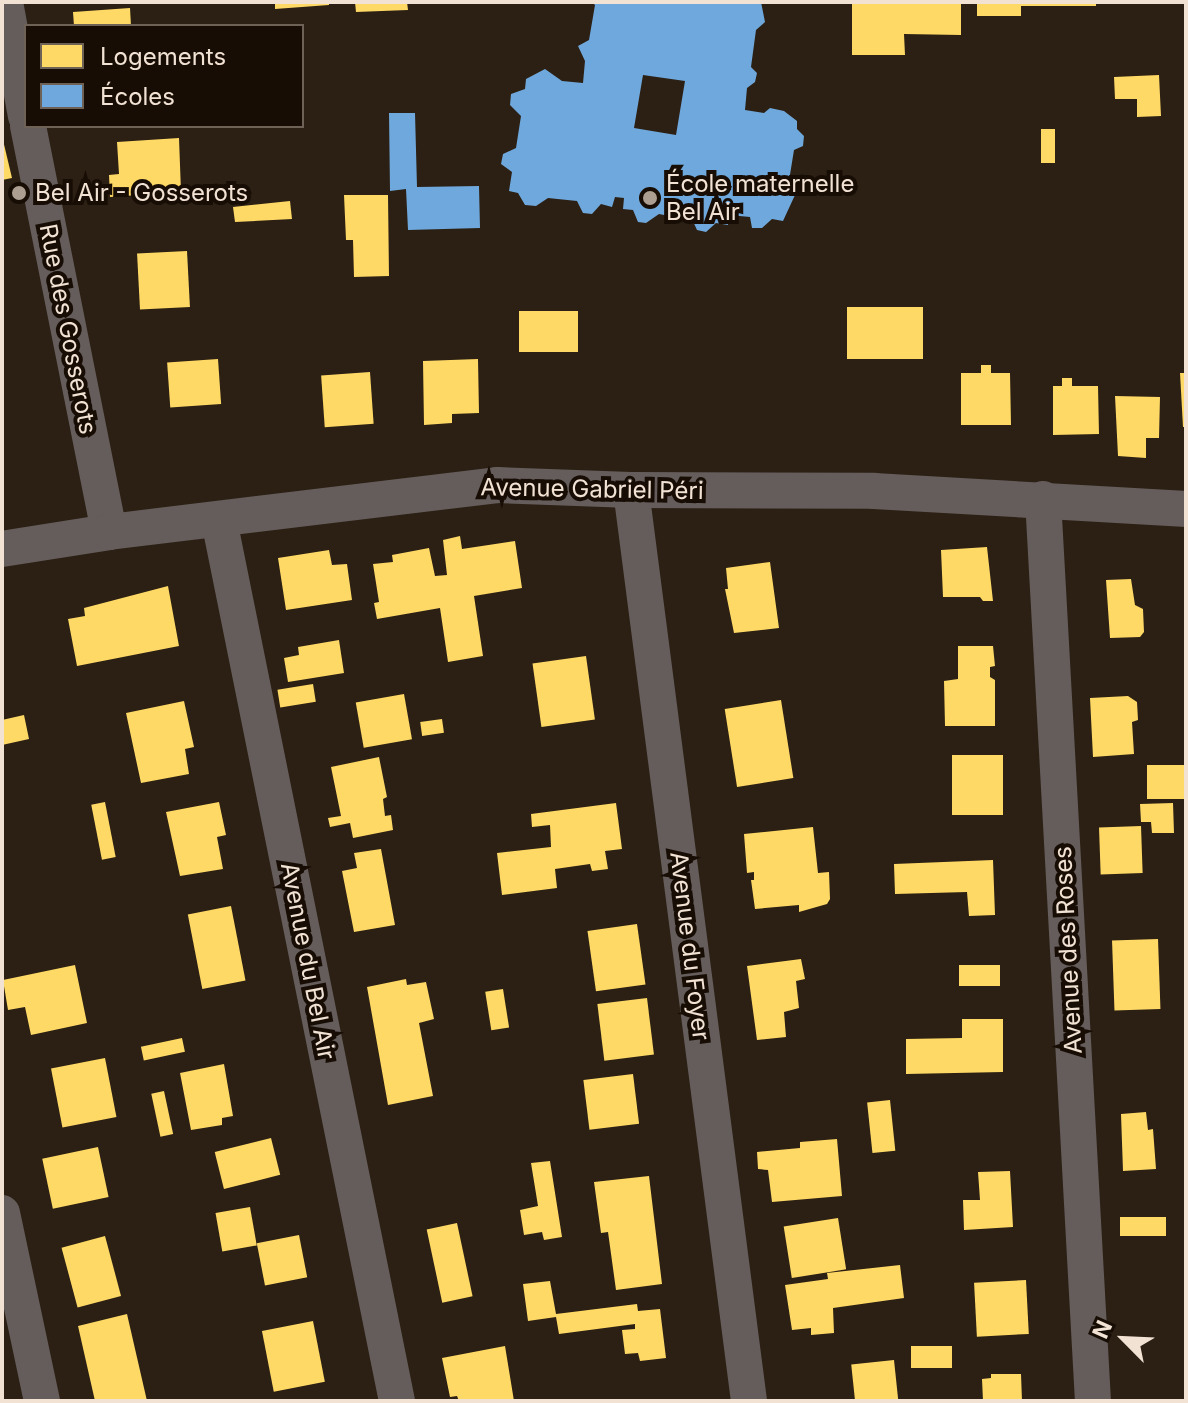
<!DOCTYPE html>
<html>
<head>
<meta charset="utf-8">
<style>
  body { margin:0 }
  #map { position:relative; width:1188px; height:1403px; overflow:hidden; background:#2c2014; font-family:Inter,sans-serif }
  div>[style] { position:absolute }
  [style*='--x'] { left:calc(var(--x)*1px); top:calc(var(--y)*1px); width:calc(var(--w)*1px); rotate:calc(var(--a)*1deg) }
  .homes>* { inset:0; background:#ffd966; transform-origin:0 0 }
  .schools>* { inset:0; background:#6fa8dc }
  .street>* { height:36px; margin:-18px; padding:0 18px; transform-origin:18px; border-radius:18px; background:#655d5b }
  .dots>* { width:22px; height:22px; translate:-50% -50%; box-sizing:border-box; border:4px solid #170d04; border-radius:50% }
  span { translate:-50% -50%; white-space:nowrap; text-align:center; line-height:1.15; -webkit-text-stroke:8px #170d04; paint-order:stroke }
  .poi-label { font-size:24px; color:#f1e2d4 }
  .left { translate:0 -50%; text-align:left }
  .street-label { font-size:24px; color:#f1e2d4 }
  .frame { position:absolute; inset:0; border:4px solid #f1e2d4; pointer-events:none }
  .legend { position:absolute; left:24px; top:24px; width:280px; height:104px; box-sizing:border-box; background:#170d04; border:2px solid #6e6257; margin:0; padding:10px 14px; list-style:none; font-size:24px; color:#f1e2d4 }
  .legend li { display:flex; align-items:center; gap:16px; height:40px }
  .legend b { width:40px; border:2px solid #6e6257 }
  .north { position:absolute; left:1084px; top:1299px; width:80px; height:80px; -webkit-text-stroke:6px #170d04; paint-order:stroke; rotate:294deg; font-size:22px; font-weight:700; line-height:32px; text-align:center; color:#f1e2d4 }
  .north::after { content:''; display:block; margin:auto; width:28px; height:36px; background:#f1e2d4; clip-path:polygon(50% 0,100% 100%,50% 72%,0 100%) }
</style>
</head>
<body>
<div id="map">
  <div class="homes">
    <div style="clip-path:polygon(275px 2px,329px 2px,329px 5px,275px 9px)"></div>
    <div style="clip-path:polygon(355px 2px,407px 2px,408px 10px,356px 12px)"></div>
    <div style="clip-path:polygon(852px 2px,961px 2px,961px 35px,904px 34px,905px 55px,852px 55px)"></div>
    <div style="clip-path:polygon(977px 2px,1096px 2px,1096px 6px,1021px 6px,1021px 16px,977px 16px)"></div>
    <div style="clip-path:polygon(130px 8px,131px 26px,74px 26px,73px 12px)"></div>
    <div style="clip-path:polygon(1159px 75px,1161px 116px,1137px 117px,1137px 99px,1115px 99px,1114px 77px)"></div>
    <div style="left:1041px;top:129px;width:14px;height:34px"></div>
    <div style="clip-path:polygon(2px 136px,12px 178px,2px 180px)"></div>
    <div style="clip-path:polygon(179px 138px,181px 192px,110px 197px,109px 175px,119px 174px,117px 142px)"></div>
    <div style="clip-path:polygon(344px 195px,388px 195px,389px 276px,354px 277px,353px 240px,346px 240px)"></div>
    <div style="clip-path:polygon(290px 201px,292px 219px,235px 222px,233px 207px)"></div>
    <div style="left:187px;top:251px;width:56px;height:50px;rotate:87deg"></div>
    <div style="left:923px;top:307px;width:52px;height:76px;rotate:90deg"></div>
    <div style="left:578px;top:311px;width:41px;height:59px;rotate:90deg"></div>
    <div style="left:218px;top:359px;width:45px;height:51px;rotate:86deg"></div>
    <div style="clip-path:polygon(478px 359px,479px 413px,452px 414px,452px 423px,424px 425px,423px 361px)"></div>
    <div style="clip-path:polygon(981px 365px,991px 365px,991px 373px,1010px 373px,1011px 425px,961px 425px,961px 373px,981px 373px)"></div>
    <div style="left:370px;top:372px;width:52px;height:49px;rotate:86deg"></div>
    <div style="clip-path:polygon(1180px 373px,1186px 373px,1186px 427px,1183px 427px)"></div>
    <div style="clip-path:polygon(1062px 378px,1072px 378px,1072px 386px,1098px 386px,1099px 434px,1053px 435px,1053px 386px,1062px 386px)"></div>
    <div style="clip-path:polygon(1115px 396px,1160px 397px,1159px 438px,1146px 438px,1146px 458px,1118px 456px)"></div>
    <div style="clip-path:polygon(460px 536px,462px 549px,515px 541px,522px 588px,474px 596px,483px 656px,448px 662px,440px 608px,377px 619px,374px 603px,379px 602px,373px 564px,393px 562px,392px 555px,429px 548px,435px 576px,447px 575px,443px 540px)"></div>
    <div style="clip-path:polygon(987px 547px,993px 601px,983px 601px,980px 597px,943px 597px,941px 550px)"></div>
    <div style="clip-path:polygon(329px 550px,332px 565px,347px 564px,352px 600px,286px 610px,278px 558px)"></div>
    <div style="clip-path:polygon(770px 562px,779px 628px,734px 633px,725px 589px,728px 589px,726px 568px)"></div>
    <div style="clip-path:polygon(1131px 579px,1135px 605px,1143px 609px,1144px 632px,1140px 637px,1110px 638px,1106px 580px)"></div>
    <div style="clip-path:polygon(168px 586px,179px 646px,77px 666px,68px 619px,85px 616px,84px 608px)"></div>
    <div style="clip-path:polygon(339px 640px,344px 673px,288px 682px,284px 658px,299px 655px,298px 647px)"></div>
    <div style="clip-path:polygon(958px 646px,993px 646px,995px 666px,990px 667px,990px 677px,995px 680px,995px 726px,945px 726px,944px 681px,958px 679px)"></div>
    <div style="left:586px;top:656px;width:64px;height:54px;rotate:82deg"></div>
    <div style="left:313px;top:684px;width:18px;height:36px;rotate:81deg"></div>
    <div style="left:404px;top:694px;width:46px;height:49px;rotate:80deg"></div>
    <div style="clip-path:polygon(1128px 696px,1137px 702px,1138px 720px,1132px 722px,1134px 754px,1093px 757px,1090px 698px)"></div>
    <div style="left:781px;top:700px;width:79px;height:57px;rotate:81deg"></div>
    <div style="clip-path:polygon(184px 701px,194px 747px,185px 749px,189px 774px,141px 783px,126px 713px)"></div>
    <div style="clip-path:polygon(24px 715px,29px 739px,2px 745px,2px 720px)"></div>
    <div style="left:442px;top:719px;width:14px;height:22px;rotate:82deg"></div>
    <div style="left:952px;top:755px;width:51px;height:60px"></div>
    <div style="clip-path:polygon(379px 757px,387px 797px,383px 799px,385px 816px,391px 815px,393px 830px,353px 838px,350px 823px,330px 827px,328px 818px,341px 816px,331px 767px)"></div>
    <div style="left:1186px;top:765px;width:34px;height:39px;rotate:90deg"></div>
    <div style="left:105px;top:802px;width:56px;height:14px;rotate:79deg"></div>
    <div style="clip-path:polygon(219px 802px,226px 835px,217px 837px,223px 869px,180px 876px,166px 812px)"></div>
    <div style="clip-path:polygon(616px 803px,622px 849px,605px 851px,608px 869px,592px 871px,590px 864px,555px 869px,557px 888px,502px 895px,497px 853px,551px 847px,550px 825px,532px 827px,531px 814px)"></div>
    <div style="clip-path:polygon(1173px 803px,1174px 833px,1152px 833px,1151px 822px,1141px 822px,1140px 804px)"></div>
    <div style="left:1141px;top:826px;width:47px;height:42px;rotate:88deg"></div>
    <div style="clip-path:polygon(813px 827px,818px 873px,829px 872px,830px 899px,827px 904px,799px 912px,799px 905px,755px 909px,751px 880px,754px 880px,754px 872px,747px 873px,744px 834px)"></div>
    <div style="clip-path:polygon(381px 849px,395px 925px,354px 932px,342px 871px,357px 868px,354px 853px)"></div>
    <div style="clip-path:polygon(993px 860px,995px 915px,969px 916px,967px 892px,895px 894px,894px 864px)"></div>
    <div style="left:231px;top:906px;width:76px;height:44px;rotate:79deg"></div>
    <div style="left:637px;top:924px;width:61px;height:50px;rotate:82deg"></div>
    <div style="left:1158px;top:939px;width:70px;height:46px;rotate:88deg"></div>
    <div style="clip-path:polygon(801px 959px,805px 979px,796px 981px,799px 1008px,784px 1012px,786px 1037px,757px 1040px,747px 966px)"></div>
    <div style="clip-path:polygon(75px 965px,87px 1023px,31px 1035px,25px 1007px,8px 1010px,3px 980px)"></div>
    <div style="left:959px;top:965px;width:41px;height:21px"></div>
    <div style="clip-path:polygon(406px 979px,407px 985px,426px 982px,434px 1019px,419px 1023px,433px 1096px,388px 1105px,367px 987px)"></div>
    <div style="left:503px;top:989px;width:39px;height:18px;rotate:81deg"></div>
    <div style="left:647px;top:998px;width:57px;height:50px;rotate:83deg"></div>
    <div style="clip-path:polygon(962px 1019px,1003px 1019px,1003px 1072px,906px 1074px,906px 1039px,962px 1038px)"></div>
    <div style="left:182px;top:1038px;width:14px;height:42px;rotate:78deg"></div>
    <div style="left:105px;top:1058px;width:60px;height:55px;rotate:79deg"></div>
    <div style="clip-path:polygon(224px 1064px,233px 1116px,222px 1118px,222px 1125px,191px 1130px,180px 1073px)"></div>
    <div style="left:633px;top:1074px;width:50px;height:50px;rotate:83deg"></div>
    <div style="left:164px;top:1091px;width:44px;height:13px;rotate:78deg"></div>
    <div style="left:890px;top:1100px;width:51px;height:23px;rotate:84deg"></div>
    <div style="clip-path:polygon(1146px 1112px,1148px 1130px,1153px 1129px,1156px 1169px,1123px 1171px,1121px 1114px)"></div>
    <div style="left:271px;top:1138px;width:38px;height:58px;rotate:76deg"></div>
    <div style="clip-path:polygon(837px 1139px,842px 1196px,772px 1202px,768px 1170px,758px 1169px,757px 1152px,800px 1148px,800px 1142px)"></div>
    <div style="left:98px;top:1147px;width:51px;height:57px;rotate:78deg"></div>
    <div style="clip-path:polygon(550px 1161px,562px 1237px,544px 1240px,542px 1232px,524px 1235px,520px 1210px,538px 1206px,531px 1163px)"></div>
    <div style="clip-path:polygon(1010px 1171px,1013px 1227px,964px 1230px,963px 1200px,980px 1200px,978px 1172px)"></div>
    <div style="clip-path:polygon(649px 1176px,662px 1284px,616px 1290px,608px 1232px,601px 1233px,594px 1182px)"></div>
    <div style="left:250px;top:1207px;width:39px;height:35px;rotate:80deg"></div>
    <div style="left:1166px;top:1217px;width:19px;height:46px;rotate:90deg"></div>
    <div style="left:838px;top:1218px;width:52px;height:55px;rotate:81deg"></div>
    <div style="left:457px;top:1223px;width:75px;height:31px;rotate:78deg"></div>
    <div style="left:299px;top:1235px;width:43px;height:43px;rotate:79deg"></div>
    <div style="left:105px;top:1236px;width:62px;height:45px;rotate:75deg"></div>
    <div style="clip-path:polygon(900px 1265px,904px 1298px,833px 1308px,834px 1333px,811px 1335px,811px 1328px,792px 1330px,785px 1285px,828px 1279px,827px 1273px)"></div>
    <div style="left:1026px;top:1280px;width:54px;height:52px;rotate:87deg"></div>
    <div style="clip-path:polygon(550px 1281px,556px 1314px,637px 1304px,638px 1311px,660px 1309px,666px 1358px,640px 1361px,638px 1353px,625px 1354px,622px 1330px,635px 1329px,635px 1324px,559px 1334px,556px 1317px,528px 1321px,523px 1284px)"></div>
    <div style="clip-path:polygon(127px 1314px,147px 1401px,95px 1401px,78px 1326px)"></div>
    <div style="left:313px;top:1321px;width:62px;height:52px;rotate:79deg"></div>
    <div style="clip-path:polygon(505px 1346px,514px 1401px,459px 1401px,457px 1396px,450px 1397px,442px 1358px)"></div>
    <div style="left:911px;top:1346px;width:41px;height:22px"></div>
    <div style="left:894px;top:1360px;width:41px;height:43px;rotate:84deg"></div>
    <div style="clip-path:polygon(991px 1374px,1021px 1374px,1022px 1401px,983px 1401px,982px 1379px,991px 1378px)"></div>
  </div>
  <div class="schools">
    <div style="clip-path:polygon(evenodd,592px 2px,761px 2px,765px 22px,756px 30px,751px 67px,757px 73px,755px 82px,747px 88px,745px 110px,764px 113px,770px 108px,784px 111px,797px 121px,797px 129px,804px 136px,803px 146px,794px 150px,788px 187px,795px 195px,783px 221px,772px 219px,762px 228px,752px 228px,750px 217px,729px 215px,728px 225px,716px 223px,706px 232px,697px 230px,692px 219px,682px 218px,683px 208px,671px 208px,669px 216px,659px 214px,646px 223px,638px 222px,633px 210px,623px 209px,624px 198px,615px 197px,612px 207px,601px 204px,592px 214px,583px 213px,577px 201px,548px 198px,536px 206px,525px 205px,518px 193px,509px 191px,512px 172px,501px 164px,503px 154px,516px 148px,521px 116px,510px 105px,511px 94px,525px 89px,526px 79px,545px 69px,562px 81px,583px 83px,585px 61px,578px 46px,589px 40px,595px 5px,592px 2px,643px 75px,685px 81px,676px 135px,634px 128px,643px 75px)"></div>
    <div style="clip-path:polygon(389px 113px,415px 113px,417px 187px,479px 186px,480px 228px,408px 230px,406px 189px,390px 191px)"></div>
  </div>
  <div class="street">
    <div style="--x:5;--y:2;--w:116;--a:79.6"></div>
    <div style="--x:28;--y:126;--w:414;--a:78.7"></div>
    <div style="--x:631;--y:490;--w:919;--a:82.62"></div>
    <div style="--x:1043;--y:499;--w:903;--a:86.83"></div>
    <div style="--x:219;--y:520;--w:899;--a:78.58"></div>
    <div style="--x:2;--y:549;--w:108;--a:-9"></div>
    <div style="--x:109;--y:532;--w:391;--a:-6.9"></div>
    <div style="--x:497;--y:485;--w:134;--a:2.1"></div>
    <div style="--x:631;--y:490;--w:243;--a:0.2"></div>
    <div style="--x:874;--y:491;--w:313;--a:3.3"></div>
    <div style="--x:2;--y:1213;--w:192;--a:78"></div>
  </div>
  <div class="dots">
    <div style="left:19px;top:193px;background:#ac9e91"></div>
    <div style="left:650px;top:198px;background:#ac9e91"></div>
  </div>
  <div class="poi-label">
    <span class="left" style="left:666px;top:198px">École maternelle<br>Bel Air</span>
    <span class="left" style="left:35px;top:193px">Bel Air - Gosserots</span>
  </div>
  <div class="street-label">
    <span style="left:68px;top:329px;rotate:79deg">Rue des Gosserots</span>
    <span style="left:592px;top:489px;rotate:1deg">Avenue Gabriel Péri</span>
    <span style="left:690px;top:946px;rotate:83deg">Avenue du Foyer</span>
    <span style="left:1068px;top:950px;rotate:-93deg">Avenue des Roses</span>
    <span style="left:308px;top:961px;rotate:79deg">Avenue du Bel Air</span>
  </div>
  <div class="frame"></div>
  <ul class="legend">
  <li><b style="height:22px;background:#ffd966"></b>Logements</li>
  <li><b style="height:22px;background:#6fa8dc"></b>Écoles</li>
  </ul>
  <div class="north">N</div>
</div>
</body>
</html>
